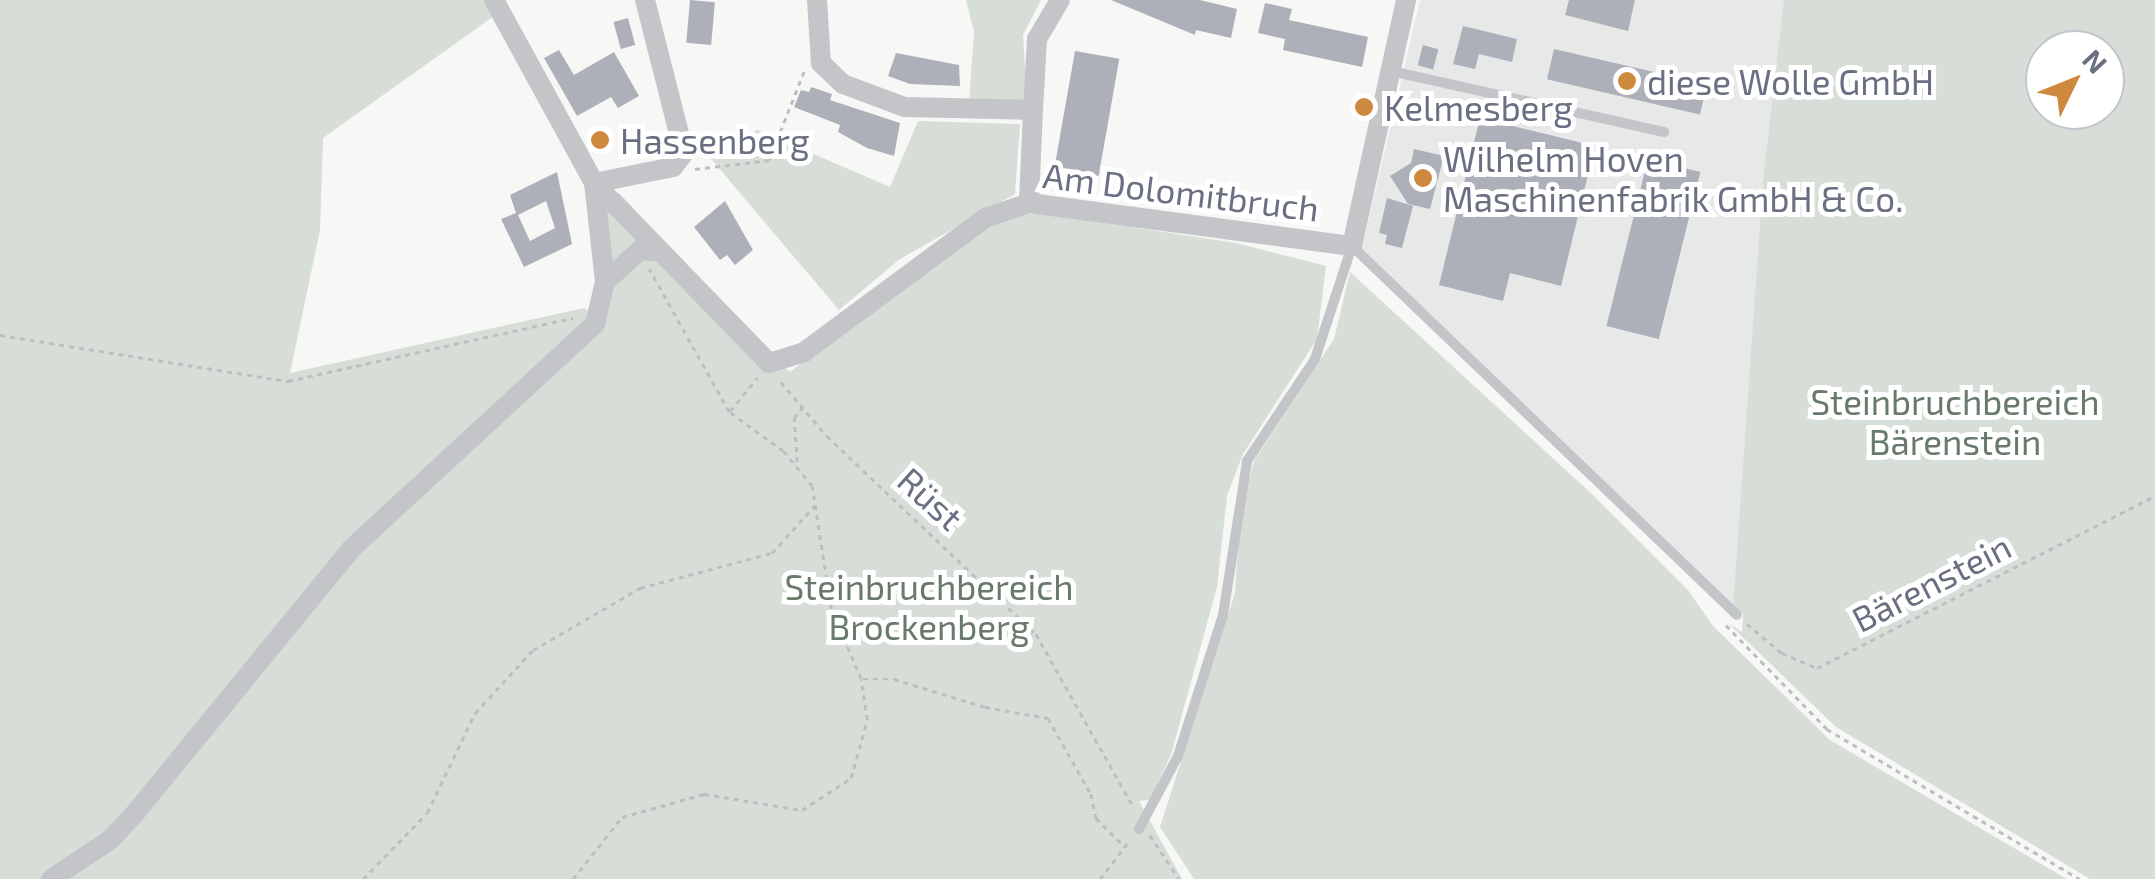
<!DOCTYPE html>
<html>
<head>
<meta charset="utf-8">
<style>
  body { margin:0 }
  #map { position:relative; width:2155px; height:879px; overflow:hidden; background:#f7f7f5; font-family:"Exo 2",sans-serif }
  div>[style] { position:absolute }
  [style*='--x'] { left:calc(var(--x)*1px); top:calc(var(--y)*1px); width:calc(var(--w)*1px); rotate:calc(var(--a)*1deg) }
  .built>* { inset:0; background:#e7e8e8 }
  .green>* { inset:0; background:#d7ded7 }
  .building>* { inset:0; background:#adb0b8; transform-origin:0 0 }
  .path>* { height:2.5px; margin-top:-1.25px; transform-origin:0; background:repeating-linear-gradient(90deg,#bdbec1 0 5px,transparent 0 10px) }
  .lane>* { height:10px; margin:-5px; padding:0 5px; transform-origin:5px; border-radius:5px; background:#c4c5c9 }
  .street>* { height:20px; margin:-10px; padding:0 10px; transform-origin:10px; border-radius:10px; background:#c4c5c9 }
  .dots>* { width:28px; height:28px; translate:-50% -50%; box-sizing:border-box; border:5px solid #fff; border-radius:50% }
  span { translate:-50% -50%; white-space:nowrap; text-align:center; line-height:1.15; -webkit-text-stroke:10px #fff; paint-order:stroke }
  .poi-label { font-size:35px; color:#6a7082 }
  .left { translate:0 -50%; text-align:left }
  .street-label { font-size:35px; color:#6a7082 }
  .park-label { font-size:35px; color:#687a6a }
  .north { position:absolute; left:2025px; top:30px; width:100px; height:100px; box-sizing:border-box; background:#fff; border:2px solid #c3c6cd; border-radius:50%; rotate:47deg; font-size:28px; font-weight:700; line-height:40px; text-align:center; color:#6a7082 }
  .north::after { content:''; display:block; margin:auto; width:35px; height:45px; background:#ce893e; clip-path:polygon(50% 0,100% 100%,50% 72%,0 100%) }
</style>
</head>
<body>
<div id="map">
  <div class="built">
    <div style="clip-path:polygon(1420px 0,1789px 0,1763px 181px,1733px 605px,1362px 249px)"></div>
  </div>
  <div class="green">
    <div style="clip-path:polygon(0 0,485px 0,494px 16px,323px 138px,320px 230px,290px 373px,584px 308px,605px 324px,606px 196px,619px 193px,790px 372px,960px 240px,1005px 217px,1041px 213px,1236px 243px,1326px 266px,1317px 339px,1243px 454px,1227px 496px,1217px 587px,1171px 755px,1150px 800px,1139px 801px,1182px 879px,0 879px)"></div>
    <div style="clip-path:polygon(966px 0,1041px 0,1023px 35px,1027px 103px,969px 101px,974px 32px)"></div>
    <div style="clip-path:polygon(evenodd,1784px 0,2155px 0,2155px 879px,2090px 879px,1836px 727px,1728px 623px,1742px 632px,1743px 614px,1733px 605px,1763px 181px,1784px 0,2045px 50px,2105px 50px,2105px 110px,2045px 110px,2045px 50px)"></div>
    <div style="clip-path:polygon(918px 121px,1020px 124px,1015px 194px,900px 259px,839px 310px,701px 147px,758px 130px,890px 187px)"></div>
    <div style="clip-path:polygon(1350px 272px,1593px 495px,1688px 590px,1713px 626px,1830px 740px,2067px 879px,1194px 879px,1160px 827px,1235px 593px,1240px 516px,1254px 461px,1334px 339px)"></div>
  </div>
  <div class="building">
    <div style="left:690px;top:0;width:25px;height:43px;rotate:5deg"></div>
    <div style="clip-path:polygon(1111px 0,1200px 0,1237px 9px,1231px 38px,1196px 30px,1195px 35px)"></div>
    <div style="clip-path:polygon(1569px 0,1635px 0,1628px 31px,1565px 15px)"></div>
    <div style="clip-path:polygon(1265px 3px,1292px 9px,1289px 20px,1368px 37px,1362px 67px,1283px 50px,1285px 39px,1258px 33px)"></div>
    <div style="left:628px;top:18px;width:28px;height:15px;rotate:75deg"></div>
    <div style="clip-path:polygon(1463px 26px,1517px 39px,1512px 62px,1479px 54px,1475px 69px,1453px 64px)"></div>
    <div style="left:1423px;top:45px;width:16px;height:21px;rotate:15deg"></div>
    <div style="left:1554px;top:49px;width:157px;height:31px;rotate:13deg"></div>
    <div style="clip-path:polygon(559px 50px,574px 75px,614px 52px,639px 96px,618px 108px,611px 97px,577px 116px,544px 58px)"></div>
    <div style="left:1075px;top:51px;width:45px;height:119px;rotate:10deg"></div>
    <div style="clip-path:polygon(896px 53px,959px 65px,960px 86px,910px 84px,888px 76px)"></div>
    <div style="clip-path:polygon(811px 87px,832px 94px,830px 100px,900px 123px,894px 156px,867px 148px,838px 132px,840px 125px,794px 107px,801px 90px,809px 92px)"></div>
    <div style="clip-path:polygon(1480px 118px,1595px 146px,1561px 286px,1510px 273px,1503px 301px,1439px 285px)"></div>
    <div style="clip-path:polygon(1414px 149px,1444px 156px,1430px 209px,1408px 204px,1390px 176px,1411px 163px)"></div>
    <div style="left:1648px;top:159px;width:54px;height:172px;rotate:14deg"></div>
    <div style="clip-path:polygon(evenodd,557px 172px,572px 244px,524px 267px,501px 219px,516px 213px,510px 195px,557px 172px,546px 201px,555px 228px,530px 241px,518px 215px,546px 201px)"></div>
    <div style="clip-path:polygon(1387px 198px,1413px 206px,1402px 248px,1385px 244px,1387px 235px,1379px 233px)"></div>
    <div style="clip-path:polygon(725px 201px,753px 250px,735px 265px,727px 255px,720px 260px,694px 227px)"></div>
  </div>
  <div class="path">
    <div style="--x:695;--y:169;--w:75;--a:-6.9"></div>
    <div style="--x:769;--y:160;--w:96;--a:-68.5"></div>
    <div style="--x:0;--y:335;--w:292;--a:9.1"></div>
    <div style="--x:288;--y:381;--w:292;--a:-12.5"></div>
    <div style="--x:781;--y:382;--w:71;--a:49.6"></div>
    <div style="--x:827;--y:436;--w:288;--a:43.5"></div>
    <div style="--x:1036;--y:634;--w:197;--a:60.6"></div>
    <div style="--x:730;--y:411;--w:43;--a:-50.7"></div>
    <div style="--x:797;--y:462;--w:44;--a:-93.9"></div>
    <div style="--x:794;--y:418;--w:13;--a:-51"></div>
    <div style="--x:1747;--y:624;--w:45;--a:39.6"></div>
    <div style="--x:1782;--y:653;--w:38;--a:23"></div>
    <div style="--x:1817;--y:668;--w:379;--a:-27"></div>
    <div style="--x:1726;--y:625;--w:145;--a:45.8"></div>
    <div style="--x:1827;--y:729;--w:294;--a:30.7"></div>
    <div style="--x:863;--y:679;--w:31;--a:0"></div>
    <div style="--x:894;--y:679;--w:95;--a:17.1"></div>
    <div style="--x:985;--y:707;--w:64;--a:9.9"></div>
    <div style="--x:1048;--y:718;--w:87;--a:60.5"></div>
    <div style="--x:1091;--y:794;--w:25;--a:78"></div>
    <div style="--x:1096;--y:818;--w:41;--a:45"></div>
    <div style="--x:1150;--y:835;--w:53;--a:56.6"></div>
    <div style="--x:363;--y:879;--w:92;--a:-45.9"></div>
    <div style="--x:427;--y:813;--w:111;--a:-64.4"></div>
    <div style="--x:475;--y:713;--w:86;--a:-47.4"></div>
    <div style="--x:533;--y:650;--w:124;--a:-30.1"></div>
    <div style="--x:640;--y:588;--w:137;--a:-14.9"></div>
    <div style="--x:772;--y:553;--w:64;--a:-48.1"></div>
    <div style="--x:573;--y:879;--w:79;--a:-51.7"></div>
    <div style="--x:622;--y:817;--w:85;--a:-15.7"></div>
    <div style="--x:704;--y:794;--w:99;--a:9.3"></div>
    <div style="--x:802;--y:810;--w:59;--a:-33.1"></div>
    <div style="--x:851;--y:778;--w:60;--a:-74.6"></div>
    <div style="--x:867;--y:720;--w:41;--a:-98.3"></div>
    <div style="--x:861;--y:679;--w:76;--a:-113.2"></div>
    <div style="--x:831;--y:609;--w:124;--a:-98.8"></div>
    <div style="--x:812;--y:486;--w:45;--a:-129.6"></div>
    <div style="--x:783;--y:451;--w:67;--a:-144.2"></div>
    <div style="--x:729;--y:412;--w:164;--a:-119.2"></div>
    <div style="--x:1100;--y:879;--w:48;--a:-52.7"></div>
  </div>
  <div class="lane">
    <div style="--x:1391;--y:71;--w:280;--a:12.6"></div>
    <div style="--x:1139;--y:829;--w:83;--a:-61.9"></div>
    <div style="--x:1178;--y:756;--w:148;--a:-72.3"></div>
    <div style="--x:1223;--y:615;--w:156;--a:-81.1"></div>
    <div style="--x:1247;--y:461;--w:123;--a:-56.3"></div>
    <div style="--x:1315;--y:359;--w:119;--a:-71.9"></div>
    <div style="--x:1352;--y:246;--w:533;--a:43.78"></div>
  </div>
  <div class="street">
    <div style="--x:494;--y:0;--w:209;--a:61.3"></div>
    <div style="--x:594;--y:183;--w:251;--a:45.8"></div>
    <div style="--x:769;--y:363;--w:37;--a:-17"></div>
    <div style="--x:804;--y:352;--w:225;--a:-36.5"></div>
    <div style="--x:985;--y:218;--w:46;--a:-18.8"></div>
    <div style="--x:1029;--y:203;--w:326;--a:7.6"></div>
    <div style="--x:1352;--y:246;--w:252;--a:-77.6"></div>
    <div style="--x:817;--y:0;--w:63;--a:86.4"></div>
    <div style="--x:821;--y:63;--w:30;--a:44"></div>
    <div style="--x:843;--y:84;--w:66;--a:20.4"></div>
    <div style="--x:905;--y:107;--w:128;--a:1.3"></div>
    <div style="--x:1033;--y:110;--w:93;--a:92.5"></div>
    <div style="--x:1033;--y:110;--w:71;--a:-86.8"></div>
    <div style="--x:1037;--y:39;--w:45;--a:-59.5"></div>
    <div style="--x:605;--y:282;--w:47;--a:-42.4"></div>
    <div style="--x:640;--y:250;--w:21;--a:5"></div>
    <div style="--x:51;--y:879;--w:71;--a:-33.5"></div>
    <div style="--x:110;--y:840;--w:38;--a:-47"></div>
    <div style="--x:136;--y:812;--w:340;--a:-50.7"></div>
    <div style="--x:351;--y:549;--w:332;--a:-42.7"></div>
    <div style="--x:595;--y:324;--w:43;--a:-76.6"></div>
    <div style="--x:605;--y:282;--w:100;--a:-96.3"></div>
    <div style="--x:594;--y:183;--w:81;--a:-11.4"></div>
    <div style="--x:673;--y:167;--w:18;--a:-52"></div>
    <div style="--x:684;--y:153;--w:158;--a:-104.3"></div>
  </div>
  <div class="dots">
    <div style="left:1627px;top:81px;background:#ce893e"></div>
    <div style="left:1364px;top:107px;background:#ce893e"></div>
    <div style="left:600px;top:140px;background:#ce893e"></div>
    <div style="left:1423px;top:178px;background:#ce893e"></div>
  </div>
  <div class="poi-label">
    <span class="left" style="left:1647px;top:81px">diese Wolle GmbH</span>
    <span class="left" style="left:1384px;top:107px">Kelmesberg</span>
    <span class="left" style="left:620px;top:140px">Hassenberg</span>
    <span class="left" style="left:1443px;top:178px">Wilhelm Hoven<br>Maschinenfabrik GmbH &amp; Co.</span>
  </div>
  <div class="street-label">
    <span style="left:1181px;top:191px;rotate:7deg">Am Dolomitbruch</span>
    <span style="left:931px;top:498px;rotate:42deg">Rüst</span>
    <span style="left:1931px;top:582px;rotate:-27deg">Bärenstein</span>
  </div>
  <div class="park-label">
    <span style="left:1955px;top:421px">Steinbruchbereich<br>Bärenstein</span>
    <span style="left:929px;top:606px">Steinbruchbereich<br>Brockenberg</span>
  </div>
  <div class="north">N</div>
</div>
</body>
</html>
